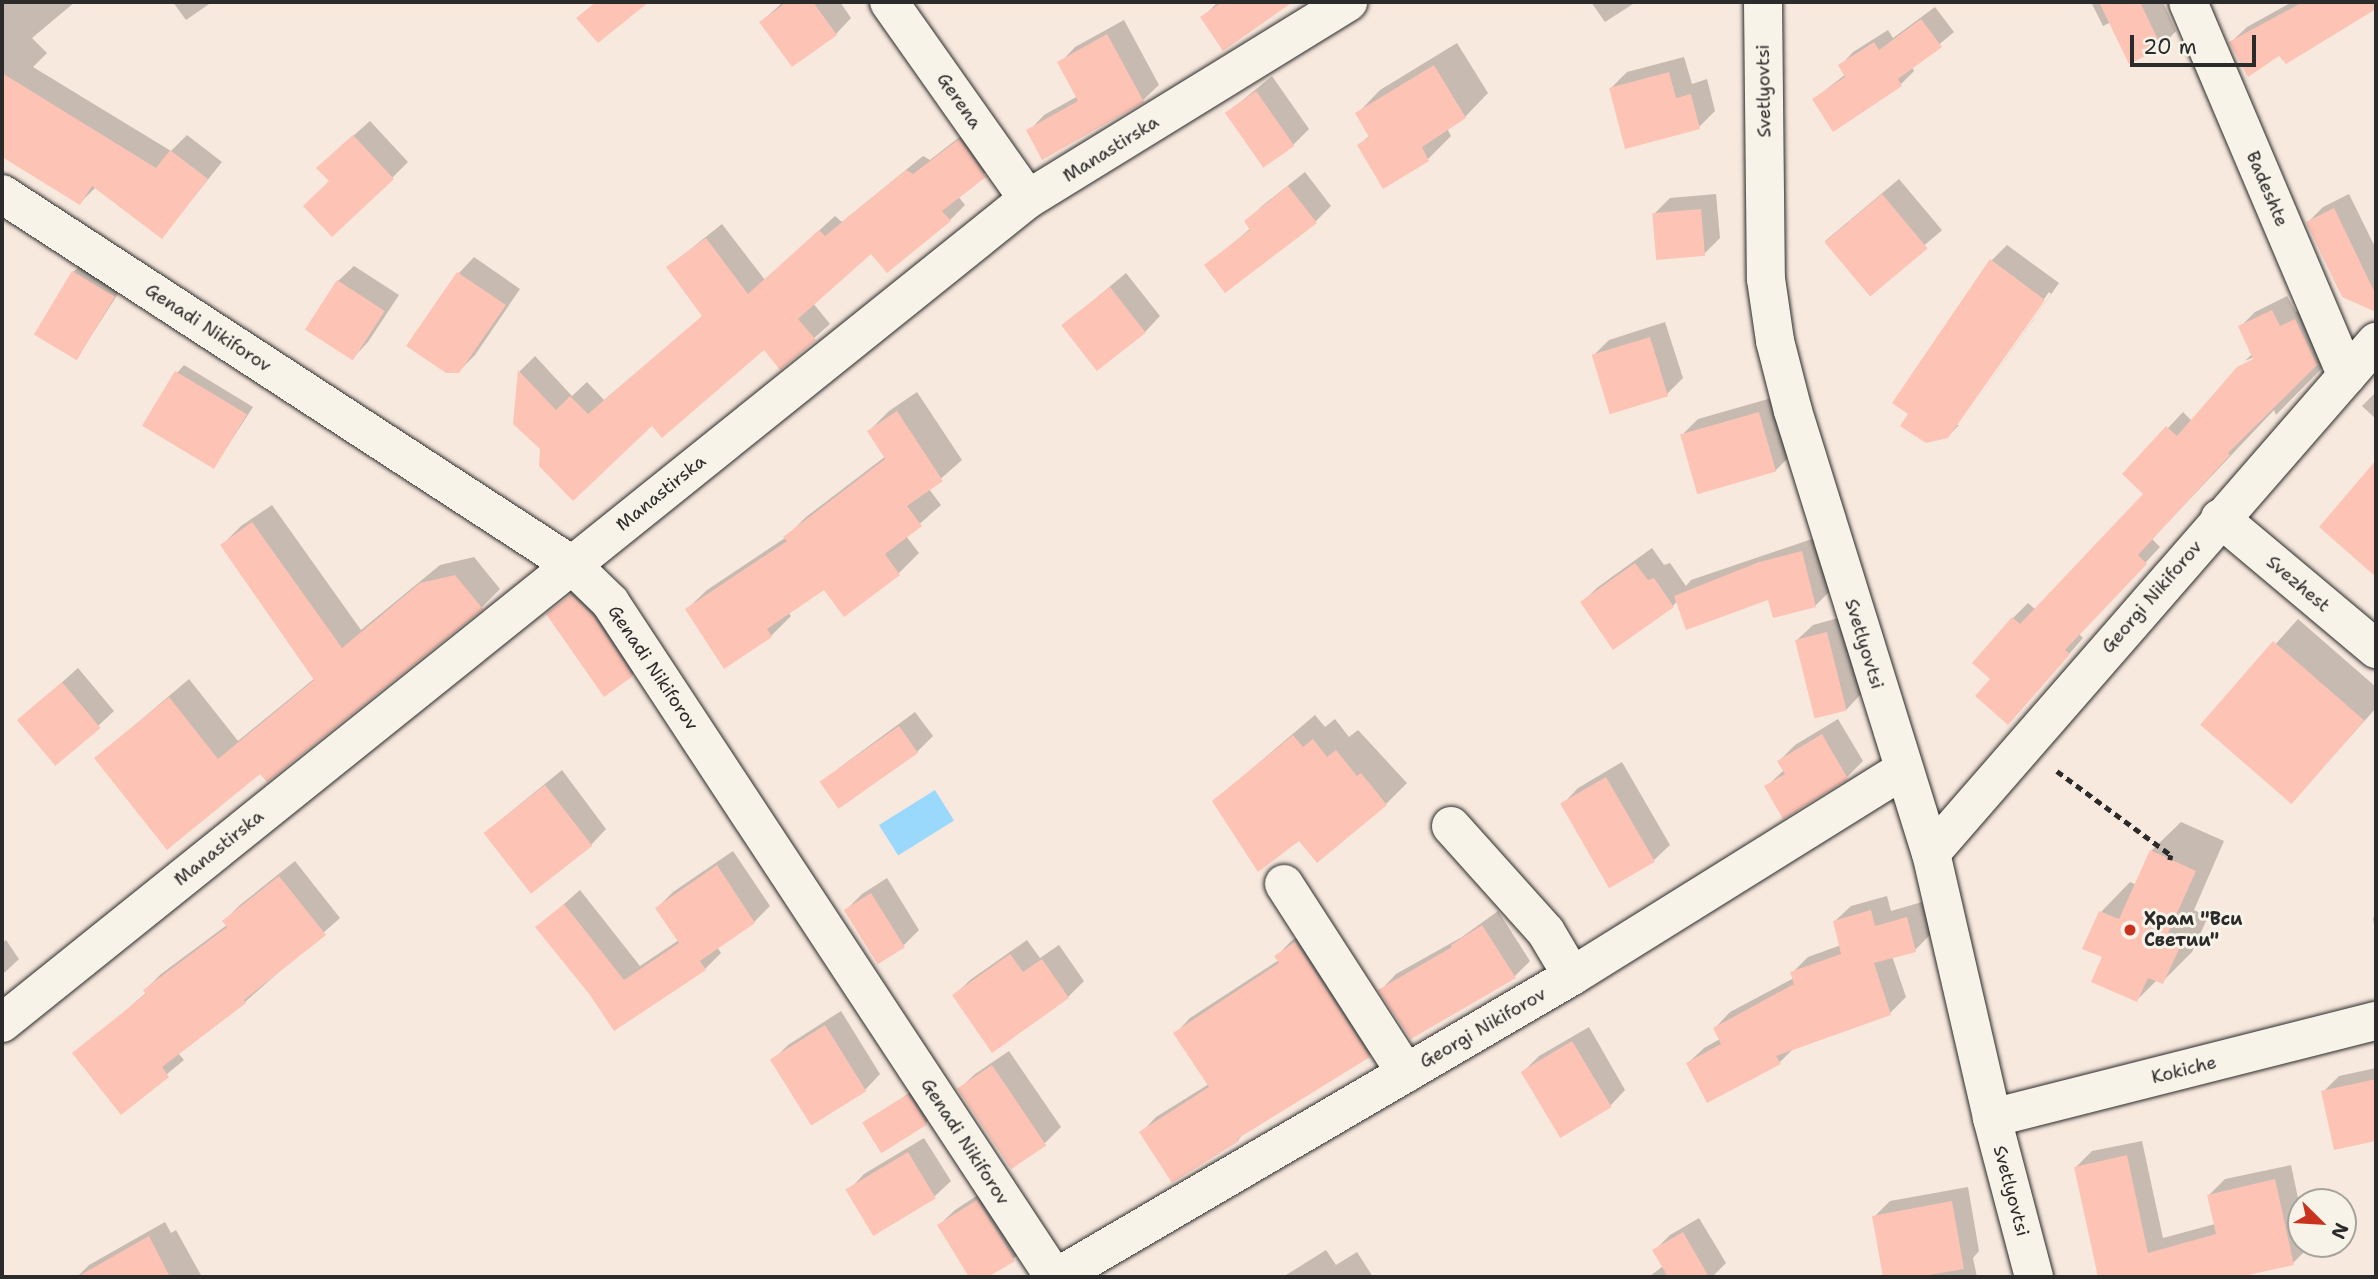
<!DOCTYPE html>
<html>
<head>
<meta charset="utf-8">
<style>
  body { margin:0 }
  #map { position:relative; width:2378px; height:1279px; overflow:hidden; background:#f8e9de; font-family:"Shantell Sans",sans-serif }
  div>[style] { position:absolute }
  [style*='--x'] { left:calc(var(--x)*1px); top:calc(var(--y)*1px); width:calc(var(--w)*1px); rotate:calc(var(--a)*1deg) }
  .water>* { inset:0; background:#9ad9fc; transform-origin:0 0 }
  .shadow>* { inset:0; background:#0003; transform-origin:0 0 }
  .building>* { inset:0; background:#fdc3b5; transform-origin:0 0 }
  .path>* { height:4.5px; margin-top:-2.25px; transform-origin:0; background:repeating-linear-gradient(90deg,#2b2b2b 0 7px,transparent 0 12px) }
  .roads { filter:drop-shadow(0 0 2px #2b2b2b) drop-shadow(0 0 2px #2b2b2b) }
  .minor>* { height:38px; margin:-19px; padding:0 19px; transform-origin:19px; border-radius:19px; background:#f7f3e8 }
  .dots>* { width:19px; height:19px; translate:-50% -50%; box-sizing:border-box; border:4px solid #f7f3e8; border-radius:50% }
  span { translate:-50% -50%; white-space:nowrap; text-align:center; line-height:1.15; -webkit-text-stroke:6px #f7f3e8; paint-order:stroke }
  .street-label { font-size:18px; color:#2b2b2b }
  .poi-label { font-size:18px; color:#2b2b2b; font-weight:700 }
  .left { translate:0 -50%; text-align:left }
  .frame { position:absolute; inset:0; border:4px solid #2b2b2b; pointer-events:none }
  .north { position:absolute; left:2287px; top:1188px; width:70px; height:70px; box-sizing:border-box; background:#f7f3e8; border:2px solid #a5a39c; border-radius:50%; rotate:114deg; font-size:19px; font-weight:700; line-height:28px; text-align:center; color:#2b2b2b }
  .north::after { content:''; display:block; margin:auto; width:24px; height:32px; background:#c8321e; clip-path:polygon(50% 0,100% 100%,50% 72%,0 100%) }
  .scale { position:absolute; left:2130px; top:35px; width:126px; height:32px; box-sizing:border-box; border:4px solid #2b2b2b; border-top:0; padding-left:9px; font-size:21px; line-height:24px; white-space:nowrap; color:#2b2b2b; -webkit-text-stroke:5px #f7f3e8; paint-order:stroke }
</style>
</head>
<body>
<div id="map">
  <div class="water">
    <div style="left:935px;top:790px;width:36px;height:66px;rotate:58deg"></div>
  </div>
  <div class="shadow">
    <div style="clip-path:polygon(2px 2px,75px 2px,32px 38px,47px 53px,33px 67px,171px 151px,187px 135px,222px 162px,162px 237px,96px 187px,80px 203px,2px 125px)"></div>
    <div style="clip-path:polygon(173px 2px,212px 2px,186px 20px)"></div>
    <div style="clip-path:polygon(783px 2px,840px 2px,851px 18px,836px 34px,761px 22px)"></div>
    <div style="clip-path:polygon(1218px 2px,1288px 2px,1285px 6px,1202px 18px)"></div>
    <div style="clip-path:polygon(1591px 2px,1636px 2px,1605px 22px)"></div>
    <div style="clip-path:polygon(2091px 2px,2163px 2px,2176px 31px,2161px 47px,2111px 22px,2103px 26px)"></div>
    <div style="clip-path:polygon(2292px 2px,2376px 2px,2376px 3px,2365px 14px,2280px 53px,2231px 42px,2247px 27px)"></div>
    <div style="clip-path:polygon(1935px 7px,1954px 32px,1912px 67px,1914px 71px,1901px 84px,1833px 129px,1814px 99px,1846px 74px,1840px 66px,1853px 52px,1888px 30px,1893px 38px)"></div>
    <div style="clip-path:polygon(1124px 20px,1159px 85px,1143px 100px,1043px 157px,1029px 131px,1044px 115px,1078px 96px,1060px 63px,1075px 47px)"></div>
    <div style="clip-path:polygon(1457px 43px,1488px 93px,1465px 117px,1447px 128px,1451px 136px,1427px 160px,1359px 145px,1370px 135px,1357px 114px,1380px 90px)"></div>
    <div style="clip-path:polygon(1684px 57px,1692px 84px,1707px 79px,1715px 111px,1699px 127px,1611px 88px,1627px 72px)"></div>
    <div style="clip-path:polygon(1272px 76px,1309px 129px,1293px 145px,1227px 113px)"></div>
    <div style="clip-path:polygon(370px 121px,408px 162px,392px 178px,331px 181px,334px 153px)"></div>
    <div style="clip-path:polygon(975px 125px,1000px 160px,958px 196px,965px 205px,950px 220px,871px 251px,813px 303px,830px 324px,781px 367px,764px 348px,652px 424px,542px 449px,514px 424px,520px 371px,535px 356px,572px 396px,587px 382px,604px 400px,704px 315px,668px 267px,722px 224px,765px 280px,835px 216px,842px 222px,923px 156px,930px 160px)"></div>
    <div style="clip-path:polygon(1305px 172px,1331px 206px,1316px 221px,1207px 265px,1251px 228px,1246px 222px,1262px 206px)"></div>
    <div style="left:1899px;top:179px;width:67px;height:96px;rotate:50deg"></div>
    <div style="clip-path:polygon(1716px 194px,1720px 238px,1704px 254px,1654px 214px,1670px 198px)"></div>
    <div style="clip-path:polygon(2349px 194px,2376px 249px,2376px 310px,2344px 296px,2308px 222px,2323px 207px)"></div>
    <div style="clip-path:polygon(2007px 245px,2059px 283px,1961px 423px,2051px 294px,2049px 292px,1956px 425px,1959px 425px,1947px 437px,1992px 260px)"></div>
    <div style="clip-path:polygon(474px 257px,520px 289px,475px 355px,459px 371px,409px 346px,459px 273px)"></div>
    <div style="clip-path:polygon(81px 265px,121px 289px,77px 358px,73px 272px)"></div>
    <div style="clip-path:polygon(354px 266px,399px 295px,368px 342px,353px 358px,338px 281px)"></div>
    <div style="clip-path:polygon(1126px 273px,1160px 316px,1145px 332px,1064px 325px)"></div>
    <div style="clip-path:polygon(2287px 296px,2296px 312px,2311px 305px,2326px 364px,2276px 415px,2274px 410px,2152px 539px,2160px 547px,2079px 634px,2083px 638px,2023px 707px,1993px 679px,2013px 618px,2028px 603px,2036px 610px,2146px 494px,2125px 474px,2183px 412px,2192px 421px,2261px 357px,2260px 354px,2245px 361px,2252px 354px,2240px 327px,2255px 312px)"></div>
    <div style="clip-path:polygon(1665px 322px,1683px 378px,1667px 394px,1593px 356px,1609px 340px)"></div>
    <div style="clip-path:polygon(184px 365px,253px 407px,214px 467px,177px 373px)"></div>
    <div style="clip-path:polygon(917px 392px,962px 460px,929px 489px,941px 505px,906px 536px,919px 553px,899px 573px,844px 615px,824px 588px,788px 612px,791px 616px,771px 636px,687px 609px,707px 590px,785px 538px,806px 517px,886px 456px,869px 431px,889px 411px)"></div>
    <div style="clip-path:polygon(2376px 392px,2376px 419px,2362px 406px)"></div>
    <div style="clip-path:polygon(1775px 397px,1791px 455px,1775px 471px,1682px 435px,1698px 419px)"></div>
    <div style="clip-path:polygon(2376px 462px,2376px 564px,2371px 570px,2321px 527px)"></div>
    <div style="clip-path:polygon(272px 505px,361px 630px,440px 565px,474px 557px,500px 589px,482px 607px,267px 780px,261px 772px,96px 758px,189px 679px,238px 741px,315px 678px,222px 545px,241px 526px)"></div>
    <div style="clip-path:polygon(1818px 537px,1831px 590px,1815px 606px,1770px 598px,1677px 601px,1673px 606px,1582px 602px,1598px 587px,1652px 548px,1664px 565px,1670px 563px,1686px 586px,1691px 580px)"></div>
    <div style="clip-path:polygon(588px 580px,647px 659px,632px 675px,549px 614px)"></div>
    <div style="clip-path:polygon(1842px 617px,1862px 693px,1847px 709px,1817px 717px,1797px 640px,1813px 625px)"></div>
    <div style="clip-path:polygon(2298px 619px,2376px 687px,2376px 708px,2292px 802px,2203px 725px)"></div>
    <div style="clip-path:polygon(78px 668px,114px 711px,98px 726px,20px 720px)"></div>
    <div style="clip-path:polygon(915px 712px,933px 736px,917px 752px,841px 807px,824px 783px,839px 768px)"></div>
    <div style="clip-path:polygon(1315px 715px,1325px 727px,1335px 719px,1349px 737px,1358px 730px,1407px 783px,1386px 804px,1300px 839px,1214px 801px)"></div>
    <div style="clip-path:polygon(1838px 719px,1863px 761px,1847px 777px,1766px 787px,1784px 770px,1779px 761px,1795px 745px)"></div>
    <div style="clip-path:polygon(1622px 762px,1670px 845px,1654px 860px,1611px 886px,1563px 804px,1578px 788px)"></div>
    <div style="clip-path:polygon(562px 770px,606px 829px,591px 845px,486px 832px)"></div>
    <div style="clip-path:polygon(2181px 822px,2224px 841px,2194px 910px,2208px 917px,2192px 952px,2162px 982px,2157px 980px,2137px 1000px,2104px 956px,2101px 912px,2130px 882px,2137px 885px,2151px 851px)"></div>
    <div style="clip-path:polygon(733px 851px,770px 906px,754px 922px,717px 947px,721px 953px,705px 969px,591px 994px,538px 927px,580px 890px,640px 966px,679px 940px,657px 908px,673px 892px)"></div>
    <div style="clip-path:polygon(295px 861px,340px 918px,245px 1002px,178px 1053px,184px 1060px,121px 1112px,75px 1054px,147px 992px,145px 990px,161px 974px,227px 925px,224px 921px,240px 905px)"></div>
    <div style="clip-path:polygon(887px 878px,919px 930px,904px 945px,846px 910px,862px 894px)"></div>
    <div style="clip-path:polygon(1887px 896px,1891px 911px,1922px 902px,1931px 934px,1915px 950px,1892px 956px,1906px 997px,1890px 1013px,1795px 1047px,1779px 1063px,1688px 1063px,1704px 1048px,1720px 1039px,1715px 1028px,1730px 1012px,1794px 978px,1792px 973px,1808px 957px,1841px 945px,1835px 921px,1851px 906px)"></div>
    <div style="clip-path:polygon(1498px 911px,1530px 961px,1514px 977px,1381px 990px,1396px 974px,1462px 937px)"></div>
    <div style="clip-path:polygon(2376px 915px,2376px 939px,2373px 918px)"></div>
    <div style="clip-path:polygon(1311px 929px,1383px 1041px,1369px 1056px,1246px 1131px,1238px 1140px,1142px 1132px,1156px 1117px,1209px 1084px,1176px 1033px,1190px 1018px,1279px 960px,1277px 956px,1291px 941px)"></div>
    <div style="clip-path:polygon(6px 940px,19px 959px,2px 975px,2px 943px)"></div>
    <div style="clip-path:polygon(1027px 940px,1040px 958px,1059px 945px,1084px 981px,1068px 997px,954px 996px,970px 980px)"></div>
    <div style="clip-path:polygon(841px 1011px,880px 1074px,865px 1090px,772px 1061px,788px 1045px)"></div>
    <div style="clip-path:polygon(1589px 1027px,1625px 1090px,1610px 1106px,1523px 1072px,1539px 1056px)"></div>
    <div style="clip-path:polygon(1009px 1051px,1061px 1127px,1045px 1143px,1010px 1167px,959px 1089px,975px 1074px)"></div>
    <div style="clip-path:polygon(2376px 1068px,2376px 1139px,2336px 1148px,2323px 1092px,2339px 1076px)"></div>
    <div style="clip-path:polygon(916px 1088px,934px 1116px,926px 1123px,866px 1124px)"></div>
    <div style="clip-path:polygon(924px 1138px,951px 1181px,935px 1196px,875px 1233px,849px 1190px,864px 1174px)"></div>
    <div style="clip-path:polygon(2142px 1141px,2163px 1238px,2215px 1224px,2209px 1195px,2225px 1179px,2291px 1165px,2301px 1212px,2301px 1244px,2308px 1244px,2309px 1247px,2293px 1263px,2231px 1277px,2115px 1277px,2105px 1235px,2076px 1167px,2092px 1151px)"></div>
    <div style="clip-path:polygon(993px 1185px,1029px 1244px,1013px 1259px,985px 1277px,971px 1277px,939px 1225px,955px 1210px)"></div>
    <div style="clip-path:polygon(1968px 1187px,1979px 1251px,1973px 1258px,1977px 1277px,1885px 1277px,1874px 1217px,1890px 1201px)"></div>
    <div style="clip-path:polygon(1699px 1218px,1726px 1263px,1712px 1277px,1649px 1277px,1663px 1266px,1654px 1251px,1670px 1235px)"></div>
    <div style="clip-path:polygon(165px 1222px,171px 1233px,176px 1230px,202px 1277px,77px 1277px,89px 1265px)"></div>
    <div style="clip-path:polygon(1326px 1250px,1336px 1265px,1357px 1252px,1373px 1277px,1283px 1277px)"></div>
  </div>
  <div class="building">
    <div style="clip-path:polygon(596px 2px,649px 2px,598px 43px,576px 18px)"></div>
    <div style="clip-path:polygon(787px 2px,813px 2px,837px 35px,792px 67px,759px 22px)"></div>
    <div style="clip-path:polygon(1222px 2px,1293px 2px,1223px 51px,1200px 17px)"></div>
    <div style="clip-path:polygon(2099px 2px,2140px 2px,2162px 48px,2129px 64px)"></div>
    <div style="clip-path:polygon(2303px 2px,2376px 2px,2376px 9px,2286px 64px,2279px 56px,2248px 77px,2229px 42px)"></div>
    <div style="clip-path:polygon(1921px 19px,1942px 47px,1898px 79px,1902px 86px,1833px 132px,1812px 99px,1845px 77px,1838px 65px,1874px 42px,1879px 50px)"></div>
    <div style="clip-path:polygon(1107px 34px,1144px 102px,1042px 160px,1026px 130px,1078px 101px,1057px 62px)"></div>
    <div style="clip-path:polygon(1434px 65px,1466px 118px,1422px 147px,1429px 161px,1383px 189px,1357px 145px,1369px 137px,1355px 113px)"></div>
    <div style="clip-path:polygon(1669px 72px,1676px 98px,1691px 94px,1700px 129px,1625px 149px,1609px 88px)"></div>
    <div style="clip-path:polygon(2px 73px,156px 168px,170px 150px,208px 179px,162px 239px,92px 186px,80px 205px,2px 157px)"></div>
    <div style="left:1256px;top:91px;width:67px;height:38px;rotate:55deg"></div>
    <div style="clip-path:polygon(353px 135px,394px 179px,332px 237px,303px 206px,329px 181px,316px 168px)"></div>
    <div style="clip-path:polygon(959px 139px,986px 177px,942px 211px,951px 221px,887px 273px,871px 254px,798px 319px,816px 340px,780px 370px,764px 350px,662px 438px,652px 426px,573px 501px,539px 466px,540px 449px,513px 424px,518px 370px,556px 410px,570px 396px,588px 414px,702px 316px,666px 267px,706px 238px,748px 294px,819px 230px,825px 236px,906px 170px,913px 174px)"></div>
    <div style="clip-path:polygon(1288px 186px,1317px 223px,1225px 293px,1204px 265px,1250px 230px,1244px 221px)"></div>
    <div style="left:1882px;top:194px;width:71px;height:75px;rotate:50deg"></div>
    <div style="clip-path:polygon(2334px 208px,2376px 295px,2376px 312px,2342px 297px,2306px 222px)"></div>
    <div style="left:1701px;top:209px;width:47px;height:49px;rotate:85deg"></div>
    <div style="clip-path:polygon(1990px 259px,2045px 300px,1948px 438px,1926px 443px,1900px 426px,1908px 414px,1892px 403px)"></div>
    <div style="left:72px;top:271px;width:50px;height:74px;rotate:31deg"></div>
    <div style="clip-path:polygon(457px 272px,506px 305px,459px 373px,446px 373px,406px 346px)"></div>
    <div style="left:337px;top:280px;width:57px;height:59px;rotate:33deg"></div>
    <div style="left:1110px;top:287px;width:58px;height:62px;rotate:52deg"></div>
    <div style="clip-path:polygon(2272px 310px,2280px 326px,2295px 319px,2317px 365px,2228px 453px,2230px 455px,2138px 555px,2147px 564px,2065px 650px,2070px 654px,2008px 725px,1975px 696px,1990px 679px,1972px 663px,2012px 617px,2020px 624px,2143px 494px,2122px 474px,2166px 426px,2177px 436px,2237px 367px,2253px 359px,2238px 326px)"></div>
    <div style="left:1650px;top:337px;width:62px;height:61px;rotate:73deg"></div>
    <div style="left:175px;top:371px;width:84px;height:64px;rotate:31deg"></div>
    <div style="clip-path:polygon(897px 411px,943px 481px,907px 506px,922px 526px,885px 554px,900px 575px,844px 617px,824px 590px,767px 629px,772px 637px,724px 669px,685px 609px,787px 541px,783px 537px,885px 459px,867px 431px)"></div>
    <div style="left:1759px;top:412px;width:62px;height:82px;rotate:74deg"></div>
    <div style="clip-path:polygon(2376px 460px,2376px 577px,2319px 527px)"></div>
    <div style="clip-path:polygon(252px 522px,342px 648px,420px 583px,455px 575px,483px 609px,267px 782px,260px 774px,167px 850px,94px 758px,169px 697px,218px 759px,314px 680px,220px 545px)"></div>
    <div style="clip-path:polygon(1802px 551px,1816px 607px,1773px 618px,1768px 600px,1686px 630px,1674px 596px,1759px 562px)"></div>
    <div style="clip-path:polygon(1635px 563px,1648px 580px,1654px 578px,1674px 607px,1613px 650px,1580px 602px)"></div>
    <div style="clip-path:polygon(571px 595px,593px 616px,633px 676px,604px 697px,546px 614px)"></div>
    <div style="left:1827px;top:632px;width:81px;height:33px;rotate:76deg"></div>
    <div style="left:2273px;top:641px;width:121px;height:111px;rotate:41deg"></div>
    <div style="left:62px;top:682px;width:60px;height:59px;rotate:50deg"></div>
    <div style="left:899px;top:726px;width:33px;height:97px;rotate:55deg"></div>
    <div style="clip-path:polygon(1822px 734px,1848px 779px,1783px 819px,1764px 786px,1785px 774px,1777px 761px)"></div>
    <div style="clip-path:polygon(1293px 735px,1303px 747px,1313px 739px,1327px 757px,1336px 750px,1357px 776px,1361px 773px,1387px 805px,1317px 863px,1299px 841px,1258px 872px,1212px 801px)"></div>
    <div style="left:1606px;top:777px;width:98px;height:53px;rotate:60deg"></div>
    <div style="left:545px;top:785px;width:77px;height:78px;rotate:52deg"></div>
    <div style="clip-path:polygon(2150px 850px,2196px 871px,2165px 940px,2180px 947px,2163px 984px,2148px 978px,2137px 1002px,2091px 982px,2102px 957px,2082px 949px,2099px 911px,2119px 919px)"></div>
    <div style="clip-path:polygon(717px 865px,755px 923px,700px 961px,706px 970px,614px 1031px,590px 995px,535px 927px,564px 904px,624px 980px,679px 943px,655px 908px)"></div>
    <div style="clip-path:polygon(279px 876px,326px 935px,244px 1000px,246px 1003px,162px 1067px,169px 1077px,121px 1115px,72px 1053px,146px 994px,143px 990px,227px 927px,222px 921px)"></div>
    <div style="left:871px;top:893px;width:64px;height:32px;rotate:58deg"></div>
    <div style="clip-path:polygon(1871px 910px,1875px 926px,1907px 917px,1916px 952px,1874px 963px,1891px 1015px,1776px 1056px,1781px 1064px,1707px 1103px,1686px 1063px,1721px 1044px,1713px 1028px,1794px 984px,1790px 972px,1841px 954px,1833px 921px)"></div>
    <div style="clip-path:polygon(1482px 925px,1516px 978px,1411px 1039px,1378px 990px,1452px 947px,1451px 945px)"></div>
    <div style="clip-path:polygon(1295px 942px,1370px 1057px,1237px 1139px,1239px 1141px,1172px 1183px,1139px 1132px,1209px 1087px,1173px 1033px,1279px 963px,1274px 956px)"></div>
    <div style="clip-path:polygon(1010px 954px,1023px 972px,1042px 959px,1069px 998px,992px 1053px,952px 995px)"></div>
    <div style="left:825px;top:1025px;width:78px;height:65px;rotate:58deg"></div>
    <div style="left:1572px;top:1041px;width:77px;height:60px;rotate:59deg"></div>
    <div style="left:992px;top:1065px;width:97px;height:42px;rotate:56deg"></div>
    <div style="clip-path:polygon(2376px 1079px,2376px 1141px,2334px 1150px,2321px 1091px)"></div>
    <div style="left:908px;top:1094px;width:36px;height:54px;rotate:58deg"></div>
    <div style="left:908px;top:1152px;width:54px;height:73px;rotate:59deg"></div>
    <div style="clip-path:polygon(2127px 1155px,2148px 1253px,2216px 1234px,2207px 1195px,2275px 1179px,2294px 1265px,2239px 1277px,2098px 1277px,2074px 1167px)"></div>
    <div style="clip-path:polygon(977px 1200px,1015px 1261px,988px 1277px,969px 1277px,937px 1225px)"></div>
    <div style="clip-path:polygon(1952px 1201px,1964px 1269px,1918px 1277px,1883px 1277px,1872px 1216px)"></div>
    <div style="clip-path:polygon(1683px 1232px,1709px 1277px,1668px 1277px,1652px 1250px)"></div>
    <div style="clip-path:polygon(149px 1236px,170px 1277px,77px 1277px)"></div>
  </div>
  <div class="path">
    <div style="--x:2057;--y:771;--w:142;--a:36.4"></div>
    <div style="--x:2171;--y:855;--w:5;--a:101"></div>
  </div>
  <div class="roads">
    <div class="minor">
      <div style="--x:889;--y:2;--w:241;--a:54.8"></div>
      <div style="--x:1763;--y:2;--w:277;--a:89.4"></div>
      <div style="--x:1766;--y:279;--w:63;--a:81.7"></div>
      <div style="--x:1775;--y:341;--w:72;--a:75.6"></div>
      <div style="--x:1793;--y:411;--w:463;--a:72.7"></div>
      <div style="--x:1931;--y:853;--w:272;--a:77"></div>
      <div style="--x:1992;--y:1118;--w:164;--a:75.2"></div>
      <div style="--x:2188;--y:2;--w:406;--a:67"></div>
      <div style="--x:2;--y:194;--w:680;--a:33.06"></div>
      <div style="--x:572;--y:565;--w:53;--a:44.2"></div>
      <div style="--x:610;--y:602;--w:808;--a:56.66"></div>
      <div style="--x:2220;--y:518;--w:204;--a:40"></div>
      <div style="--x:1451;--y:826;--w:142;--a:48.1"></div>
      <div style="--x:1546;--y:932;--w:51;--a:59.4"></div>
      <div style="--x:1931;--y:853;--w:678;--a:-48.95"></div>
      <div style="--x:1284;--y:884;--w:225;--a:57.2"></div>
      <div style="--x:2;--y:1023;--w:1316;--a:-38.77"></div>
      <div style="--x:1028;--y:199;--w:376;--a:-31.6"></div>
      <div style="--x:1992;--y:1118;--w:396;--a:-14.2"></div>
      <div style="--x:1057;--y:1277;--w:597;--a:-30.3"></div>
      <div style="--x:1572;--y:976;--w:390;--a:-31.9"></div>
    </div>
  </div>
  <div class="dots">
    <div style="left:2130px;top:930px;background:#c8321e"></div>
  </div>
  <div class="street-label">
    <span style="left:1764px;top:91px;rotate:-91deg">Svetlyovtsi</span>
    <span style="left:959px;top:101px;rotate:55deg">Gerena</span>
    <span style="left:1111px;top:149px;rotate:-32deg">Manastirska</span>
    <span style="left:2267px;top:189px;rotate:67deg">Badeshte</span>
    <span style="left:208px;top:328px;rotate:33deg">Genadi Nikiforov</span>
    <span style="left:661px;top:493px;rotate:-39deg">Manastirska</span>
    <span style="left:2298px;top:584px;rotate:40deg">Svezhest</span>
    <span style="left:2152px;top:597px;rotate:-49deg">Georgi Nikiforov</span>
    <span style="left:1864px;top:644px;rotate:73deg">Svetlyovtsi</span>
    <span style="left:653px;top:668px;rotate:56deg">Genadi Nikiforov</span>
    <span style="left:219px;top:848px;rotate:-39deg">Manastirska</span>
    <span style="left:1483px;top:1028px;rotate:-30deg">Georgi Nikiforov</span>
    <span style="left:2184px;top:1070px;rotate:-14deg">Kokiche</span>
    <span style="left:965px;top:1142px;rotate:57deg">Genadi Nikiforov</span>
    <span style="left:2011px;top:1191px;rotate:75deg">Svetlyovtsi</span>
  </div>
  <div class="poi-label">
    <span class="left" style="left:2144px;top:930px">Храм "Вси<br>Светии"</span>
  </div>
  <div class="frame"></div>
  <div class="north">N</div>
  <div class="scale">20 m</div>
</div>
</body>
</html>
